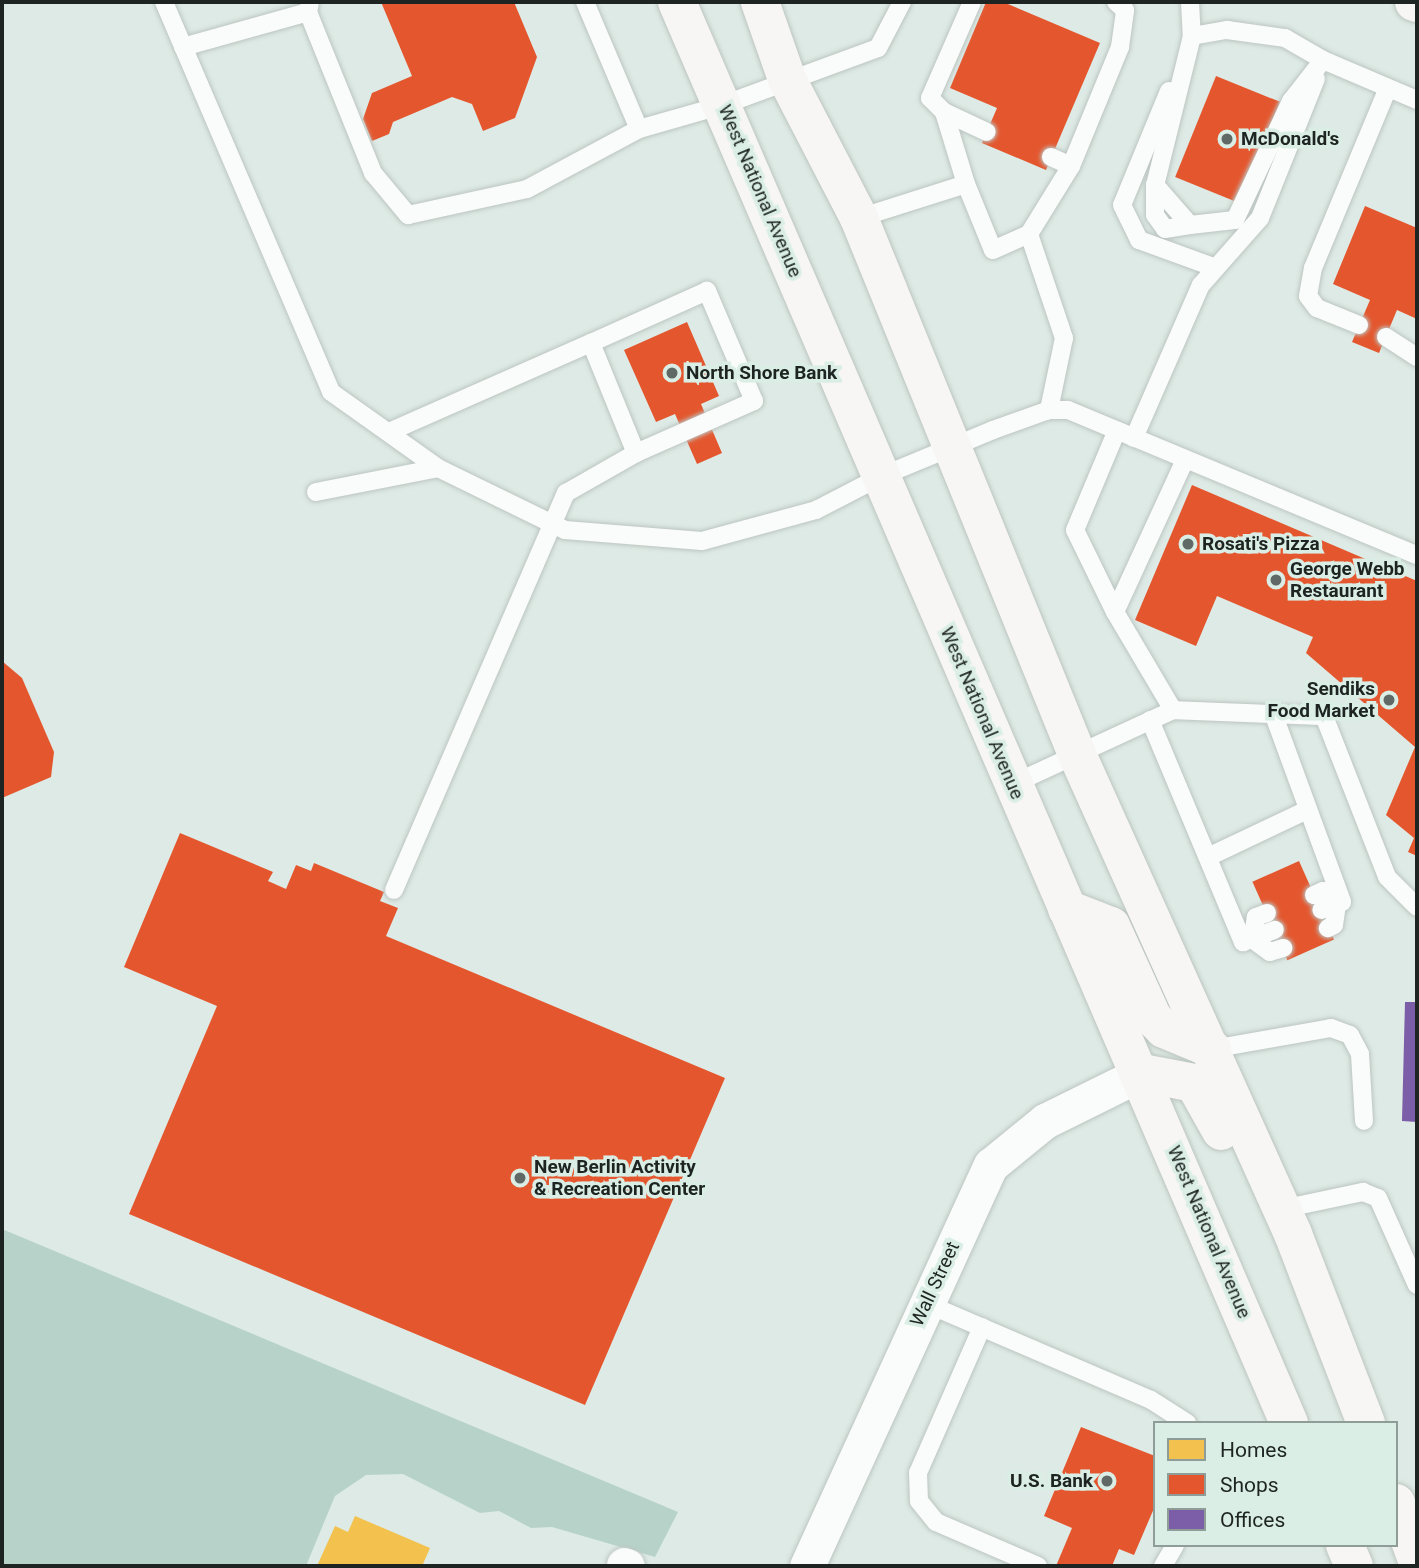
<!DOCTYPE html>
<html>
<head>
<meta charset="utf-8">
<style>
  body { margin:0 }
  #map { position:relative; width:1419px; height:1568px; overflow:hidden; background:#deeae5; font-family:Roboto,sans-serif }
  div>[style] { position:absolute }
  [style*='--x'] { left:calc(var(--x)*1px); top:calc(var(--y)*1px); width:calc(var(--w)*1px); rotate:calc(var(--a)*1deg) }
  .green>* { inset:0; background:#b7d3c9 }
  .homes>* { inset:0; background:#f2c14e }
  .shops>* { inset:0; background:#e4572e; transform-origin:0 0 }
  .offices>* { inset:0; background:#7b5ea7 }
  .roads { filter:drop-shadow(0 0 2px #bcc5c1) drop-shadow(0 0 2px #bcc5c1) }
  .lane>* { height:18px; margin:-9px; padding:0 9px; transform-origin:9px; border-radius:9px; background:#fafcfb }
  .street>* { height:35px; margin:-17.5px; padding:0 17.5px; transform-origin:17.5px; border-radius:17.5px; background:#fafcfb }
  .secondary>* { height:38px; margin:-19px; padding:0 19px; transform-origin:19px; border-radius:19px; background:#f7f6f4 }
  .dots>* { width:19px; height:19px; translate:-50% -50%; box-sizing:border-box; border:4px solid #daeee6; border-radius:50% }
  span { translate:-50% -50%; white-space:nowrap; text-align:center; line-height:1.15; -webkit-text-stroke:7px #daeee6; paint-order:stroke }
  .poi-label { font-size:19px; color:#1d2422; font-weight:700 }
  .left { translate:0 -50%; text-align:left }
  .right { translate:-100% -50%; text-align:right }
  .street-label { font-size:19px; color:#1d2422 }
  .frame { position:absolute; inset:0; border:4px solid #1d2422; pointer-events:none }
  .legend { position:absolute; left:1153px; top:1421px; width:245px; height:126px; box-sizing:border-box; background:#daeee6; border:2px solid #8e9d98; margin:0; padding:9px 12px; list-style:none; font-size:21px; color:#1d2422 }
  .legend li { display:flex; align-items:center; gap:14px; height:35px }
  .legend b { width:35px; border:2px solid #8e9d98 }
</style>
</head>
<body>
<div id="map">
  <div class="green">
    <div style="clip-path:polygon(2px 1229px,678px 1512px,655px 1557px,552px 1527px,531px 1528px,499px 1511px,480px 1513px,403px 1474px,366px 1475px,335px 1496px,306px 1566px,2px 1566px)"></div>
  </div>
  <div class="homes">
    <div style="clip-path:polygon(355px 1516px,430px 1548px,423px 1564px,429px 1566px,317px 1566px,335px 1526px,348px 1532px)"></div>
  </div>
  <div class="shops">
    <div style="clip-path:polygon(381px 2px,514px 2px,537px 57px,515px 118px,483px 131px,472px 104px,452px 97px,393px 122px,389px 134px,372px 141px,363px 119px,372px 93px,412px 76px)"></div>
    <div style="clip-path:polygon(986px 2px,1003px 2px,1100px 43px,1046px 170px,982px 143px,997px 108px,950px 88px)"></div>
    <div style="left:1216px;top:76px;width:69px;height:109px;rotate:22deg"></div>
    <div style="clip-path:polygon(1365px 206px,1417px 228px,1417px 319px,1397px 310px,1379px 353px,1352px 342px,1370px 300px,1333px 284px)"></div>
    <div style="clip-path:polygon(687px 322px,719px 396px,701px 404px,722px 453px,697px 464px,675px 414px,656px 422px,624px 350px)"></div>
    <div style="clip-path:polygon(1192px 485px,1417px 581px,1417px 856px,1408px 852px,1414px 838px,1386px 815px,1415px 747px,1306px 653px,1313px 637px,1217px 596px,1196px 646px,1135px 620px)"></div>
    <div style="clip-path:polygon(2px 661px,22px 678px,54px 752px,51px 777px,2px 798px)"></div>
    <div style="clip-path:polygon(180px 833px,273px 872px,268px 881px,286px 889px,296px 865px,311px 871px,314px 863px,384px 892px,380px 901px,398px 908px,386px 936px,725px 1078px,585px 1405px,129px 1214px,217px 1006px,124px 967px)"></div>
    <div style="left:1299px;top:861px;width:86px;height:51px;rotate:66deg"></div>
    <div style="clip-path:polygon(1081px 1427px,1155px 1456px,1155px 1506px,1134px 1555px,1119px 1549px,1112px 1566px,1056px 1566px,1072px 1528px,1044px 1516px)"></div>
  </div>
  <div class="offices">
    <div style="clip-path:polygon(1405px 1002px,1417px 1002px,1417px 1122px,1402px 1121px)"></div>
  </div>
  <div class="roads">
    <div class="lane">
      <div style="--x:164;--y:2;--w:424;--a:66.8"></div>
      <div style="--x:331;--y:392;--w:131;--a:35.4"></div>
      <div style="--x:438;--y:468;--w:141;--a:26"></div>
      <div style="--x:565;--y:530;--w:137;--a:4.6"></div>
      <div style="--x:702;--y:541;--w:118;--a:-15.2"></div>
      <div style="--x:816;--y:510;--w:74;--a:-27.3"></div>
      <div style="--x:882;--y:476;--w:120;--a:-22.5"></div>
      <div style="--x:993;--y:430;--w:59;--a:-19.7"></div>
      <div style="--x:1049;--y:410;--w:19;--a:0"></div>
      <div style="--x:1068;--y:410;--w:378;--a:22.6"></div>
      <div style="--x:310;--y:2;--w:10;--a:101"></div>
      <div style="--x:308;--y:12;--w:174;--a:68"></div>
      <div style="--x:373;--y:173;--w:55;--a:50.2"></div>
      <div style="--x:408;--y:215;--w:122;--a:-12.3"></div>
      <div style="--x:527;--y:189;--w:127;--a:-28.2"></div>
      <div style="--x:639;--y:129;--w:87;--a:-15.9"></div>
      <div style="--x:723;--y:105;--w:165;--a:-20.2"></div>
      <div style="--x:878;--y:48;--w:52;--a:-62.4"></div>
      <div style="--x:585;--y:2;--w:138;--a:67"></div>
      <div style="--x:972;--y:2;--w:105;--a:113.6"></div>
      <div style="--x:930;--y:98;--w:20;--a:45"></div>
      <div style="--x:944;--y:112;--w:47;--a:24.9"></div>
      <div style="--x:1190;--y:2;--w:34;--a:87"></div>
      <div style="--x:1192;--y:36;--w:154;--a:103.9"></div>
      <div style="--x:1155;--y:185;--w:53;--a:48.8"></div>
      <div style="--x:1190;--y:225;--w:45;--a:-6.3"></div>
      <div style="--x:1235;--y:220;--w:132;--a:-64.8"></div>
      <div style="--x:1291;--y:101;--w:52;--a:-52"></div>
      <div style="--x:1192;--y:36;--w:36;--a:-10"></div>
      <div style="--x:1227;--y:30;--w:59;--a:7.9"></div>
      <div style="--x:1285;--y:38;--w:44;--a:30.1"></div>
      <div style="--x:1323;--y:60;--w:102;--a:23.1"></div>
      <div style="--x:183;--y:47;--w:130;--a:-15.6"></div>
      <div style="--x:1169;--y:91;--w:123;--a:112.4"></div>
      <div style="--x:1122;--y:205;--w:39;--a:64"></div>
      <div style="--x:1139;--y:240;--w:79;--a:20"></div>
      <div style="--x:944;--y:112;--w:75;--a:73"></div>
      <div style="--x:1051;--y:157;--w:22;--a:24"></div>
      <div style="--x:1071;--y:166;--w:129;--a:-67.6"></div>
      <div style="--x:1120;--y:47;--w:37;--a:-82"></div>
      <div style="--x:1125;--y:10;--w:12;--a:-138"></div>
      <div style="--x:1155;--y:185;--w:30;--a:90"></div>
      <div style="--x:1155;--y:215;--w:17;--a:54"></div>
      <div style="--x:1165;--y:229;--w:25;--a:-9"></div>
      <div style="--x:859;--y:218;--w:112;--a:-17.6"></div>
      <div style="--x:966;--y:184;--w:71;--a:67.8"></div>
      <div style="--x:993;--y:250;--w:39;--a:-24"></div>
      <div style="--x:1029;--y:234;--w:110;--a:71.4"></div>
      <div style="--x:1064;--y:338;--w:74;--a:101.8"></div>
      <div style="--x:1029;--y:234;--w:80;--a:-58.3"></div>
      <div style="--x:1359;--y:325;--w:45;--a:-158"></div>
      <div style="--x:1317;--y:308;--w:15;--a:-127"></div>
      <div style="--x:1308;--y:296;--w:28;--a:-80"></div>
      <div style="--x:1313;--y:268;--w:195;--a:-67.4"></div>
      <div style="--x:1386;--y:337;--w:37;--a:33"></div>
      <div style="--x:389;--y:432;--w:221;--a:-23.8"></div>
      <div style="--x:591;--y:343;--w:119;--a:67.8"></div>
      <div style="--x:1134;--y:438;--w:167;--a:-66.4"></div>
      <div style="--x:1201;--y:285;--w:89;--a:-48.6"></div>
      <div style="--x:1260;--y:218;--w:150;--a:-68.1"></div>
      <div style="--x:316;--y:492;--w:124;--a:-11.1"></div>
      <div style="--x:1115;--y:612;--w:91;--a:-116"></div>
      <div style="--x:1075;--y:530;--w:108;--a:-67.2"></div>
      <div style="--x:1173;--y:710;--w:114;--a:-120.6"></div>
      <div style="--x:1115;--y:612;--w:167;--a:-65.3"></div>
      <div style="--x:1273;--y:713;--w:201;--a:69.9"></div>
      <div style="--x:1342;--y:902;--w:22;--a:159"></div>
      <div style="--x:1150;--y:720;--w:241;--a:67.3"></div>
      <div style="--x:1243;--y:942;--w:34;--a:-21"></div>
      <div style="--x:1013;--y:784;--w:176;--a:-24.8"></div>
      <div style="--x:1173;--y:710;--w:151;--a:2.3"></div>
      <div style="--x:1324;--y:716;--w:173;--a:68.6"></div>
      <div style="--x:1387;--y:877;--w:42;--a:45"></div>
      <div style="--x:1208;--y:857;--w:110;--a:-25.4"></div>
      <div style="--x:394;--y:890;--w:433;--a:-66.6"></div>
      <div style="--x:566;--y:493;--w:81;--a:-29.7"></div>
      <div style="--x:636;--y:453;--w:129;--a:-23.8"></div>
      <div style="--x:754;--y:401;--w:120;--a:-113.1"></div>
      <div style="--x:707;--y:291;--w:127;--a:155.9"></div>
      <div style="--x:1314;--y:895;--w:10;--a:-24"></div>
      <div style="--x:1323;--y:891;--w:19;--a:43"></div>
      <div style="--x:1337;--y:904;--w:21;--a:98"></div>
      <div style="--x:1334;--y:925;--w:7;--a:153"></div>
      <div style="--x:1267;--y:913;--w:12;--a:160"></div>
      <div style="--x:1256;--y:917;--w:22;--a:100"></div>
      <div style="--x:1252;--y:939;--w:22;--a:36"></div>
      <div style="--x:1270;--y:952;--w:14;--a:-17"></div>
      <div style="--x:1212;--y:1049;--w:121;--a:-10"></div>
      <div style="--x:1331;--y:1028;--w:20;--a:20"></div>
      <div style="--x:1350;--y:1035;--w:21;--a:62"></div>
      <div style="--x:1360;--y:1054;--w:67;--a:86.6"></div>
      <div style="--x:1282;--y:1209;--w:83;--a:-11.9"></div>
      <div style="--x:1363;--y:1192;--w:16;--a:22"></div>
      <div style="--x:1378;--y:1198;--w:95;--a:65.9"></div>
      <div style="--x:925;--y:1303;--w:246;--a:23.2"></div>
      <div style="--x:1151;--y:1400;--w:43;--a:32.6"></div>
      <div style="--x:982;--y:1327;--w:159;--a:113.7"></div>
      <div style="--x:918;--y:1473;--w:28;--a:88"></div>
      <div style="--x:919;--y:1501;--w:27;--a:51"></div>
      <div style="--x:936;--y:1522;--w:111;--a:23.3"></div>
      <div style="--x:1163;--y:1566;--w:24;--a:-60"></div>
    </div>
    <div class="street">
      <div style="--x:624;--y:1565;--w:3;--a:18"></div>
      <div style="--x:807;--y:1566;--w:441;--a:-65.4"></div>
      <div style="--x:991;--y:1165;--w:70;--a:-39.2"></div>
      <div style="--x:1045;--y:1121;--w:108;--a:-26.3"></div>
    </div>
    <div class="secondary">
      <div style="--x:677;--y:2;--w:1547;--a:66.7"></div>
      <div style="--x:760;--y:2;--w:82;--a:70.7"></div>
      <div style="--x:787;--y:79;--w:157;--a:62.6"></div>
      <div style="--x:859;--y:218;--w:576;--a:67.88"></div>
      <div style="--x:1076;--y:752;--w:529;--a:65.76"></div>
      <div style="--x:1293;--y:1234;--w:203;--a:68.9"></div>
      <div style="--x:1414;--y:2;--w:3;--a:18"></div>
      <div style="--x:1067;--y:909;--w:47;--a:21.1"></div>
      <div style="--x:1111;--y:926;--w:101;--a:65.5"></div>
      <div style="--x:1153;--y:1018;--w:16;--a:45"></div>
      <div style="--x:1164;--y:1029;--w:52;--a:22.6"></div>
      <div style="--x:1142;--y:1073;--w:53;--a:10.9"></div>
      <div style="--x:1194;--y:1083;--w:55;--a:60.6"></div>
      <div style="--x:1396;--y:1503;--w:61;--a:69.8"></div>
      <div style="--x:1345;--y:1545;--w:23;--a:67"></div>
    </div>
  </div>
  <div class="dots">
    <div style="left:1227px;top:139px;background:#616966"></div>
    <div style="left:672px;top:373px;background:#616966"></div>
    <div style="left:1188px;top:544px;background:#616966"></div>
    <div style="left:1276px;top:580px;background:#616966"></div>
    <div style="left:1389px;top:700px;background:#616966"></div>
    <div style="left:520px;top:1178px;background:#616966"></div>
    <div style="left:1107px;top:1481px;background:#616966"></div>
  </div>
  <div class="poi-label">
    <span class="left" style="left:1241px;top:139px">McDonald's</span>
    <span class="left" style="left:686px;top:373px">North Shore Bank</span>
    <span class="left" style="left:1202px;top:544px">Rosati's Pizza</span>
    <span class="left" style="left:1290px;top:580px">George Webb<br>Restaurant</span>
    <span class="right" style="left:1375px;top:700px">Sendiks<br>Food Market</span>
    <span class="left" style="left:534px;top:1178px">New Berlin Activity<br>&amp; Recreation Center</span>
    <span class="right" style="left:1093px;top:1481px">U.S. Bank</span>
  </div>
  <div class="street-label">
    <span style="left:760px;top:191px;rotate:67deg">West National Avenue</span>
    <span style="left:982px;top:713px;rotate:67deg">West National Avenue</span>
    <span style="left:1209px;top:1232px;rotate:67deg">West National Avenue</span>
    <span style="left:935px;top:1284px;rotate:-65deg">Wall Street</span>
  </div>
  <div class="frame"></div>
  <ul class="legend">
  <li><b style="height:19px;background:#f2c14e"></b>Homes</li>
  <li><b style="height:19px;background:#e4572e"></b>Shops</li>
  <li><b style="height:19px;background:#7b5ea7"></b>Offices</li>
  </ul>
</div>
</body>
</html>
